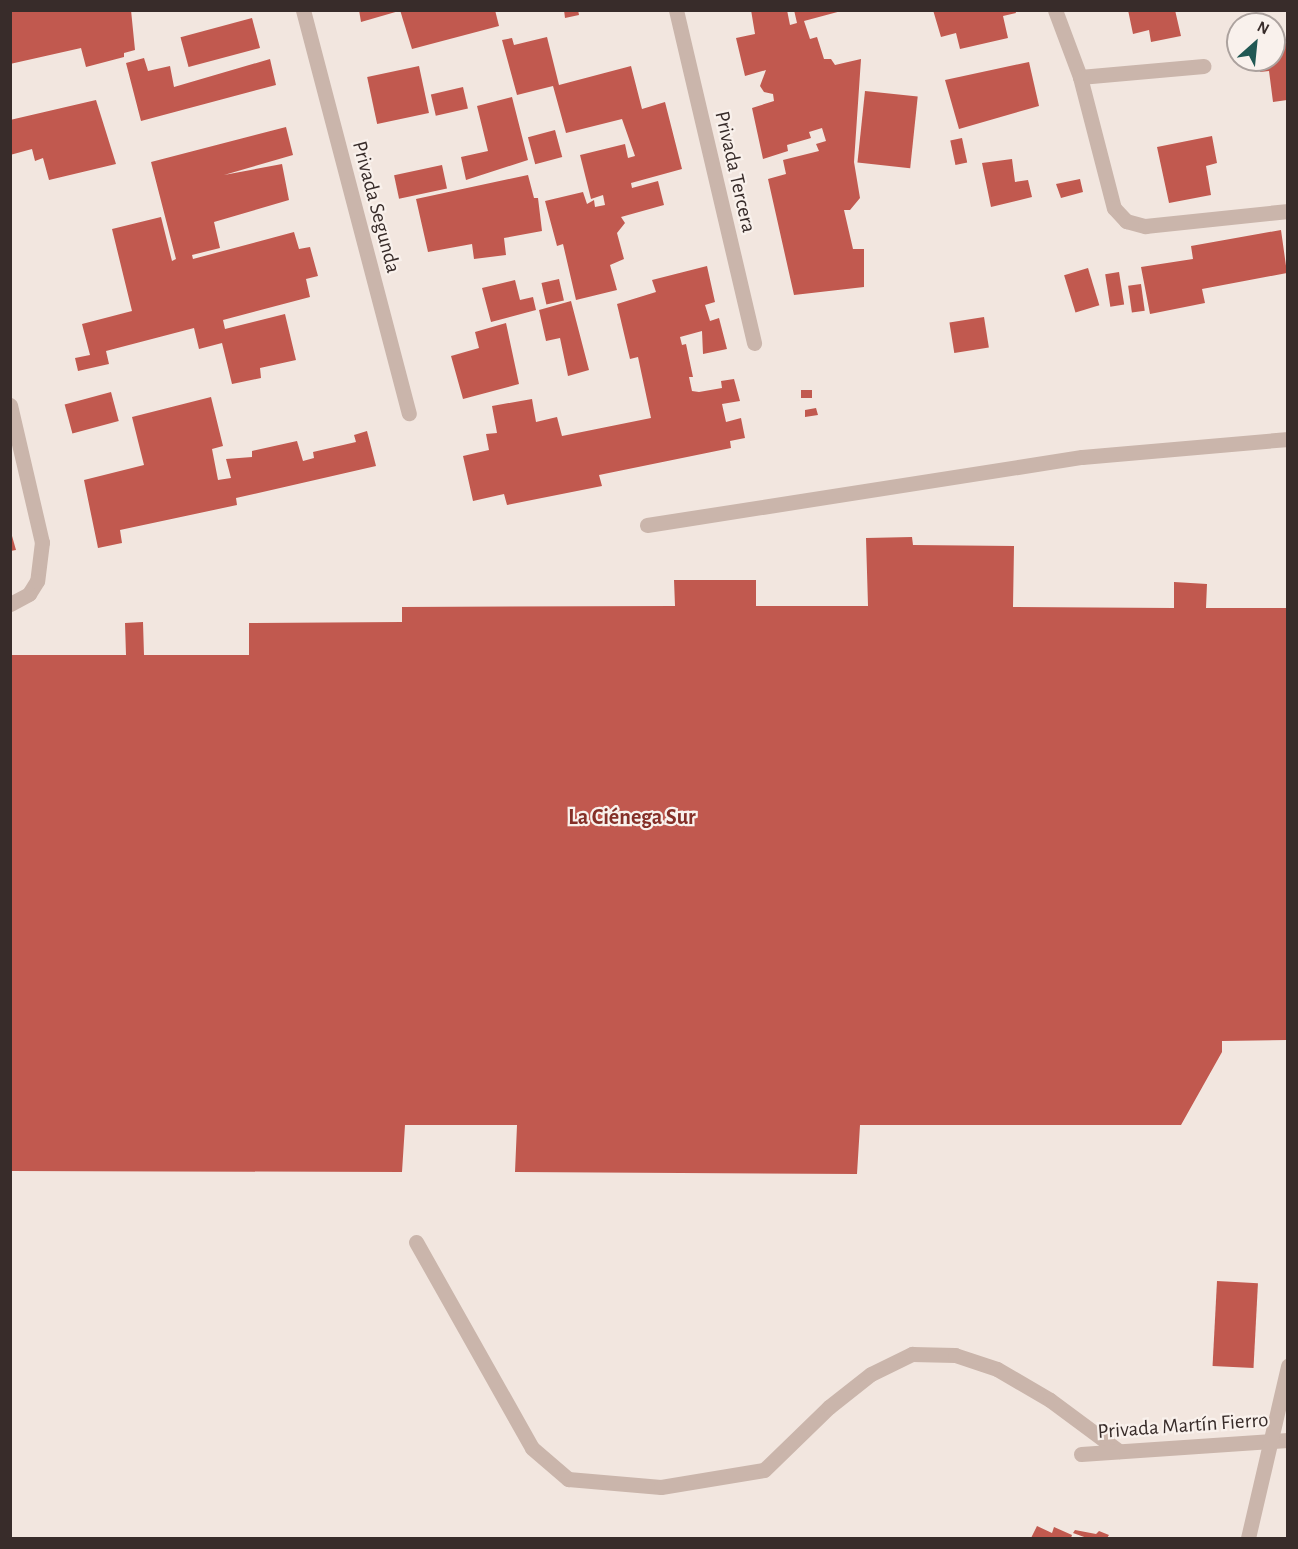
<!DOCTYPE html>
<html>
<head>
<meta charset="utf-8">
<style>
  body { margin:0 }
  #map { position:relative; width:1298px; height:1549px; overflow:hidden; background:#f2e6df; font-family:"Alegreya Sans",sans-serif }
  div>[style] { position:absolute }
  [style*='--x'] { left:calc(var(--x)*1px); top:calc(var(--y)*1px); width:calc(var(--w)*1px); rotate:calc(var(--a)*1deg) }
  .building>* { inset:0; background:#c1594f; transform-origin:0 0 }
  .minor>* { height:15px; margin:-7.5px; padding:0 7.5px; transform-origin:7.5px; border-radius:7.5px; background:#cab5ab }
  span { translate:-50% -50%; white-space:nowrap; text-align:center; line-height:1.15; -webkit-text-stroke:4.5px #f9f1ec; paint-order:stroke }
  .street-label { font-size:21px; color:#382c2a }
  .neighbourhood-label { font-size:22px; color:#842f27; font-weight:700 }
  .frame { position:absolute; inset:0; border:12px solid #382c2a; pointer-events:none }
  .north { position:absolute; left:1226px; top:12px; width:60px; height:60px; box-sizing:border-box; background:#f9f1ec; border:2px solid #aca29e; border-radius:50%; rotate:27deg; font-size:16px; font-weight:700; line-height:24px; text-align:center; color:#382c2a }
  .north::after { content:''; display:block; margin:auto; width:21px; height:27px; background:#215853; clip-path:polygon(50% 0,100% 100%,50% 72%,0 100%) }
</style>
</head>
<body>
<div id="map">
  <div class="building">
    <div style="clip-path:polygon(10px 10px,131px 10px,135px 50px,124px 53px,124px 57px,86px 67px,81px 48px,10px 64px)"></div>
    <div style="clip-path:polygon(359px 10px,399px 10px,399px 11px,361px 22px)"></div>
    <div style="clip-path:polygon(400px 10px,495px 10px,499px 26px,412px 49px)"></div>
    <div style="clip-path:polygon(564px 10px,578px 10px,579px 15px,565px 18px)"></div>
    <div style="clip-path:polygon(751px 10px,787px 10px,790px 25px,797px 23px,794px 10px,845px 10px,804px 21px,810px 39px,817px 37px,824px 59px,831px 59px,835px 65px,861px 59px,854px 162px,860px 198px,850px 210px,844px 210px,853px 249px,864px 249px,864px 287px,794px 295px,768px 179px,786px 174px,783px 160px,819px 151px,816px 144px,826px 141px,822px 128px,809px 132px,811px 138px,787px 145px,788px 151px,763px 159px,752px 108px,774px 101px,773px 94px,764px 92px,760px 86px,766px 70px,745px 76px,736px 38px,755px 34px)"></div>
    <div style="clip-path:polygon(933px 10px,1015px 10px,1016px 13px,1003px 16px,1008px 38px,960px 49px,956px 33px,941px 37px)"></div>
    <div style="clip-path:polygon(1128px 10px,1175px 10px,1181px 36px,1151px 42px,1149px 30px,1133px 34px)"></div>
    <div style="left:252px;top:18px;width:31px;height:74px;rotate:75deg"></div>
    <div style="clip-path:polygon(547px 37px,559px 85px,631px 66px,642px 109px,665px 102px,682px 169px,631px 183px,632px 188px,658px 181px,664px 205px,621px 217px,625px 223px,617px 233px,624px 259px,610px 265px,617px 290px,576px 300px,563px 244px,557px 246px,545px 201px,583px 192px,587px 204px,594px 200px,595px 207px,605px 205px,603px 195px,591px 199px,580px 155px,625px 144px,628px 158px,635px 156px,622px 119px,566px 133px,553px 86px,517px 95px,502px 40px,512px 38px,514px 45px)"></div>
    <div style="clip-path:polygon(1287px 39px,1287px 100px,1273px 102px,1269px 71px,1260px 72px,1259px 60px,1274px 60px,1274px 41px)"></div>
    <div style="clip-path:polygon(144px 58px,148px 71px,170px 66px,174px 87px,270px 59px,276px 85px,141px 121px,126px 63px)"></div>
    <div style="clip-path:polygon(1029px 62px,1039px 106px,959px 129px,945px 80px)"></div>
    <div style="left:419px;top:66px;width:48px;height:53px;rotate:78deg"></div>
    <div style="left:463px;top:87px;width:22px;height:33px;rotate:77deg"></div>
    <div style="left:865px;top:91px;width:53px;height:72px;rotate:6deg"></div>
    <div style="clip-path:polygon(512px 97px,528px 160px,466px 180px,461px 157px,488px 151px,477px 106px)"></div>
    <div style="clip-path:polygon(96px 100px,116px 164px,49px 180px,43px 158px,35px 161px,32px 149px,10px 155px,10px 120px)"></div>
    <div style="clip-path:polygon(286px 127px,293px 155px,224px 175px,282px 164px,289px 200px,214px 222px,220px 248px,192px 255px,193px 259px,294px 232px,299px 249px,310px 247px,318px 276px,306px 279px,310px 297px,223px 320px,225px 329px,285px 314px,296px 360px,260px 368px,261px 378px,232px 384px,222px 343px,199px 349px,194px 328px,106px 351px,109px 364px,78px 371px,75px 358px,90px 355px,82px 324px,132px 311px,112px 229px,161px 217px,172px 261px,176px 259px,151px 162px)"></div>
    <div style="left:555px;top:130px;width:28px;height:28px;rotate:75deg"></div>
    <div style="clip-path:polygon(1212px 136px,1217px 163px,1206px 166px,1211px 195px,1169px 203px,1157px 147px)"></div>
    <div style="left:962px;top:138px;width:25px;height:12px;rotate:78deg"></div>
    <div style="clip-path:polygon(1012px 159px,1015px 182px,1028px 180px,1032px 197px,991px 207px,982px 163px)"></div>
    <div style="left:442px;top:165px;width:24px;height:49px;rotate:78deg"></div>
    <div style="clip-path:polygon(528px 175px,534px 198px,538px 198px,542px 231px,504px 238px,506px 255px,474px 259px,472px 244px,428px 252px,416px 199px)"></div>
    <div style="clip-path:polygon(1080px 179px,1083px 192px,1061px 198px,1056px 184px)"></div>
    <div style="clip-path:polygon(1281px 230px,1287px 273px,1202px 289px,1205px 303px,1150px 314px,1141px 267px,1193px 259px,1191px 246px)"></div>
    <div style="clip-path:polygon(707px 266px,715px 302px,705px 305px,710px 321px,719px 318px,727px 349px,703px 354px,702px 331px,680px 337px,682px 345px,686px 344px,693px 377px,689px 377px,692px 391px,699px 392px,722px 388px,721px 381px,734px 379px,740px 401px,722px 404px,726px 422px,741px 418px,745px 438px,730px 441px,731px 448px,599px 475px,602px 486px,507px 505px,504px 494px,473px 501px,463px 456px,489px 450px,486px 434px,497px 433px,492px 406px,532px 399px,536px 422px,557px 417px,562px 436px,651px 418px,638px 357px,630px 359px,617px 304px,656px 292px,652px 280px)"></div>
    <div style="left:1088px;top:268px;width:39px;height:25px;rotate:73deg"></div>
    <div style="left:1119px;top:272px;width:33px;height:14px;rotate:81deg"></div>
    <div style="left:559px;top:279px;width:22px;height:18px;rotate:77deg"></div>
    <div style="clip-path:polygon(515px 280px,520px 300px,533px 297px,536px 310px,491px 322px,482px 288px)"></div>
    <div style="left:1141px;top:284px;width:27px;height:13px;rotate:82deg"></div>
    <div style="clip-path:polygon(571px 301px,589px 370px,568px 376px,560px 338px,546px 341px,539px 310px)"></div>
    <div style="left:984px;top:317px;width:31px;height:35px;rotate:81deg"></div>
    <div style="clip-path:polygon(506px 323px,519px 384px,463px 399px,451px 356px,479px 348px,475px 332px)"></div>
    <div style="left:801px;top:390px;width:11px;height:8px"></div>
    <div style="left:111px;top:392px;width:30px;height:48px;rotate:75deg"></div>
    <div style="clip-path:polygon(211px 397px,223px 446px,212px 449px,218px 480px,231px 478px,226px 459px,252px 457px,252px 451px,297px 441px,303px 461px,314px 458px,313px 452px,356px 442px,354px 435px,367px 431px,376px 466px,236px 498px,237px 505px,120px 530px,122px 543px,98px 548px,84px 480px,144px 465px,132px 417px)"></div>
    <div style="clip-path:polygon(816px 408px,818px 415px,805px 417px,805px 410px)"></div>
    <div style="clip-path:polygon(10px 529px,16px 550px,10px 551px)"></div>
    <div style="clip-path:polygon(912px 537px,913px 545px,1014px 546px,1013px 607px,1174px 608px,1174px 582px,1207px 584px,1206px 608px,1287px 608px,1287px 1040px,1222px 1041px,1222px 1052px,1181px 1125px,860px 1125px,857px 1174px,515px 1172px,517px 1125px,405px 1125px,402px 1172px,10px 1171px,10px 655px,126px 655px,125px 623px,143px 622px,144px 655px,249px 655px,249px 623px,402px 622px,402px 607px,675px 606px,674px 580px,756px 580px,756px 606px,868px 606px,866px 538px)"></div>
    <div style="left:1217px;top:1281px;width:41px;height:85px;rotate:3deg"></div>
    <div style="clip-path:polygon(1037px 1526px,1052px 1533px,1054px 1527px,1072px 1535px,1071px 1538px,1031px 1538px)"></div>
    <div style="clip-path:polygon(1075px 1530px,1096px 1534px,1099px 1531px,1109px 1535px,1107px 1538px,1087px 1538px,1073px 1533px)"></div>
  </div>
  <div class="minor">
    <div style="--x:303;--y:10;--w:417;--a:75.3"></div>
    <div style="--x:676;--y:10;--w:342;--a:76.8"></div>
    <div style="--x:1055;--y:10;--w:72;--a:69.5"></div>
    <div style="--x:1080;--y:77;--w:124;--a:-5.1"></div>
    <div style="--x:1080;--y:77;--w:135;--a:75.5"></div>
    <div style="--x:1114;--y:208;--w:18;--a:47"></div>
    <div style="--x:1126;--y:221;--w:20;--a:15"></div>
    <div style="--x:1145;--y:226;--w:144;--a:-6"></div>
    <div style="--x:10;--y:405;--w:141;--a:76.9"></div>
    <div style="--x:42;--y:542;--w:39;--a:97"></div>
    <div style="--x:37;--y:581;--w:15;--a:122"></div>
    <div style="--x:29;--y:594;--w:21;--a:152"></div>
    <div style="--x:647;--y:525;--w:440;--a:-8.9"></div>
    <div style="--x:1082;--y:457;--w:207;--a:-5"></div>
    <div style="--x:416;--y:1242;--w:236;--a:60.6"></div>
    <div style="--x:532;--y:1448;--w:48;--a:40.7"></div>
    <div style="--x:568;--y:1479;--w:93;--a:4.9"></div>
    <div style="--x:661;--y:1487;--w:104;--a:-9.4"></div>
    <div style="--x:764;--y:1470;--w:91;--a:-44.1"></div>
    <div style="--x:829;--y:1407;--w:53;--a:-38.2"></div>
    <div style="--x:871;--y:1374;--w:46;--a:-26"></div>
    <div style="--x:912;--y:1354;--w:43;--a:1.3"></div>
    <div style="--x:955;--y:1355;--w:44;--a:18.4"></div>
    <div style="--x:997;--y:1369;--w:61;--a:30.3"></div>
    <div style="--x:1050;--y:1400;--w:86;--a:36.5"></div>
    <div style="--x:1081;--y:1454;--w:207;--a:-3.9"></div>
    <div style="--x:1248;--y:1538;--w:177;--a:-76.9"></div>
  </div>
  <div class="street-label">
    <span style="left:735px;top:172px;rotate:77deg">Privada Tercera</span>
    <span style="left:376px;top:207px;rotate:75deg">Privada Segunda</span>
    <span style="left:1183px;top:1426px;rotate:-4deg">Privada Martín Fierro</span>
  </div>
  <div class="neighbourhood-label">
    <span style="left:632px;top:818px">La Ciénega Sur</span>
  </div>
  <div class="frame"></div>
  <div class="north">N</div>
</div>
</body>
</html>
